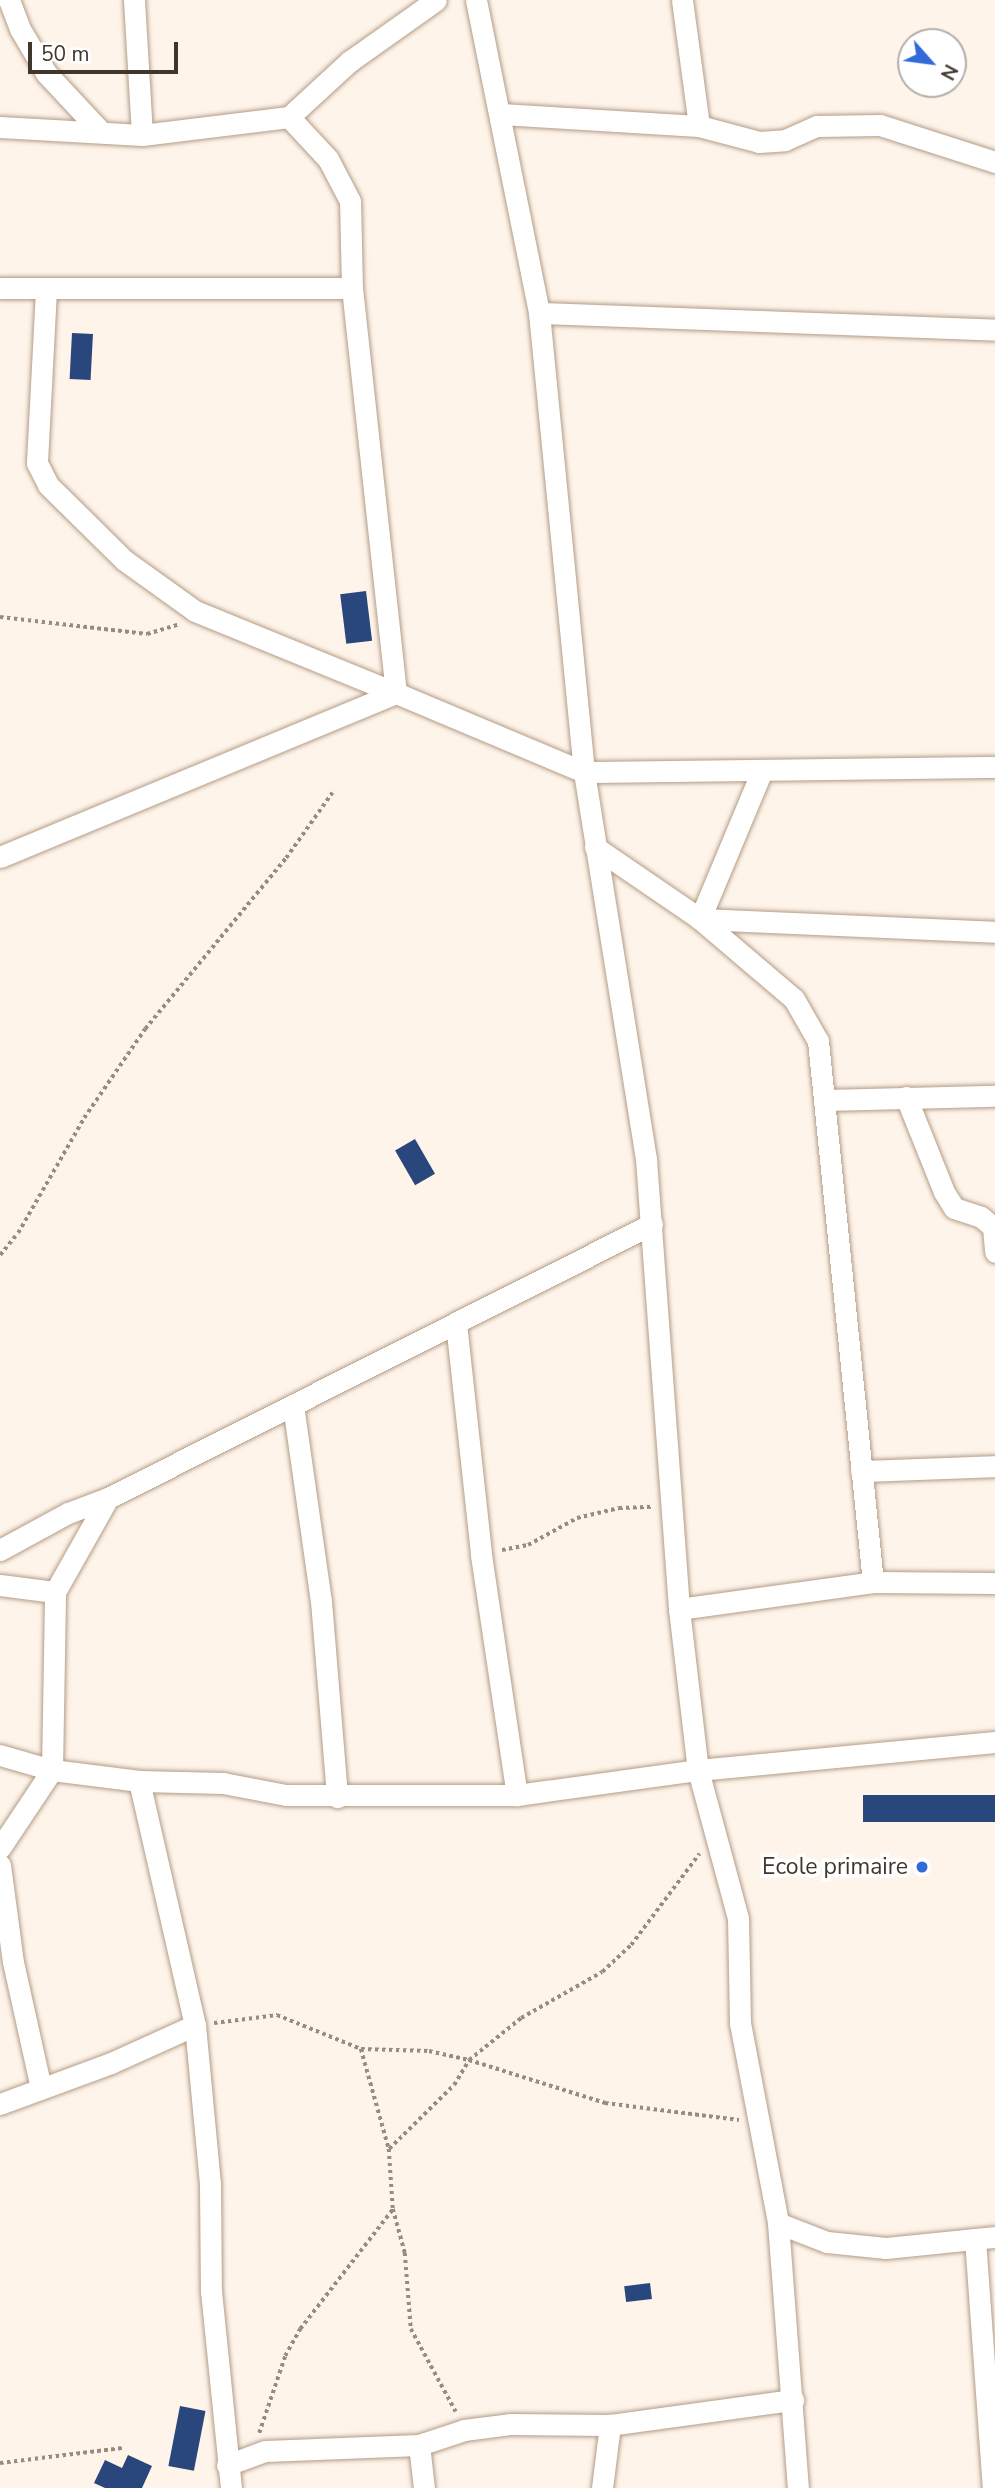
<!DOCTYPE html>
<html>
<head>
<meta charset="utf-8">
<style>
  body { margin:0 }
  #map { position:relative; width:995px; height:2488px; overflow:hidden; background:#fef4ea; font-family:"Nunito Sans",sans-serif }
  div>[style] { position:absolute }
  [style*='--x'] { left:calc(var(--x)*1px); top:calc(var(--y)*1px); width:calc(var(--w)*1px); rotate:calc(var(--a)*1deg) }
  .building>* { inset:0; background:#2a477d; transform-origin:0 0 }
  .path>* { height:3.5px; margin-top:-1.75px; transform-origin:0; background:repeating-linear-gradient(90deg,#968c82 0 3.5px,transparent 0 7px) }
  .roads { filter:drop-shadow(0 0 2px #b49c85) drop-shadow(0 0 2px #b49c85) }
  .minor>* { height:21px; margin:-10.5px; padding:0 10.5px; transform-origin:10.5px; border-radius:10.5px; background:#fff }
  .dots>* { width:19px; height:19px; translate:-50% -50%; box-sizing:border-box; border:4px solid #fff; border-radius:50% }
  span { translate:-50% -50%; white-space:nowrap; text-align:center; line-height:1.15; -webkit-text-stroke:7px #fff; paint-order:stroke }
  .poi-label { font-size:23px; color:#40362c }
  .right { translate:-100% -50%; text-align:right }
  .north { position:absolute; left:897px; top:28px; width:70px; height:70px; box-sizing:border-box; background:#fff; border:2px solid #b3afab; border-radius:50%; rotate:118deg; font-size:19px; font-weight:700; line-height:28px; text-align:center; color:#40362c }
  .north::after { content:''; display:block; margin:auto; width:24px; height:32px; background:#326ad9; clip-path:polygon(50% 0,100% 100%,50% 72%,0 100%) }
  .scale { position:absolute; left:28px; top:42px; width:150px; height:32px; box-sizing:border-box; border:4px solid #40362c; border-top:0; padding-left:9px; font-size:21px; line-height:24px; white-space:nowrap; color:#40362c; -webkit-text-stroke:5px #fff; paint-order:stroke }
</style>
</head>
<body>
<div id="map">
  <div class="building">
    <div style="left:72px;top:333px;width:21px;height:46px;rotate:3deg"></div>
    <div style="left:366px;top:591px;width:50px;height:26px;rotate:83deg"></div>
    <div style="left:415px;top:1139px;width:40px;height:23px;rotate:60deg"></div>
    <div style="left:995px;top:1795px;width:27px;height:132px;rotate:90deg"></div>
    <div style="left:650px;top:2283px;width:16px;height:26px;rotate:83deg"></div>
    <div style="left:180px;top:2406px;width:26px;height:61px;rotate:11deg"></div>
    <div style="clip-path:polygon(128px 2455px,152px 2466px,142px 2488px,105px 2488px,94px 2483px,105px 2460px,122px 2468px)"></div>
  </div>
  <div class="path">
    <div style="--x:0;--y:617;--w:148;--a:6.6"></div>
    <div style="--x:147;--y:634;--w:34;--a:-17"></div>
    <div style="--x:0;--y:1255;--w:28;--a:-51"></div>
    <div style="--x:18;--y:1233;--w:133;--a:-60.1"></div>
    <div style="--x:84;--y:1118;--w:108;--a:-55.6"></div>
    <div style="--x:145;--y:1029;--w:222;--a:-50.5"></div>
    <div style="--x:286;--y:858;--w:80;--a:-54.7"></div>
    <div style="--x:502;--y:1550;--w:26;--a:-11"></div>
    <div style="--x:528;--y:1545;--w:56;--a:-28.9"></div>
    <div style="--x:577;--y:1518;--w:43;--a:-13.4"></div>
    <div style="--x:619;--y:1508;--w:34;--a:-2"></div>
    <div style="--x:214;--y:2023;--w:64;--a:-7.2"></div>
    <div style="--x:277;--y:2015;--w:91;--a:22"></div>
    <div style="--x:361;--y:2049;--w:104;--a:74.4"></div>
    <div style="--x:389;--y:2149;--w:60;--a:86.2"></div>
    <div style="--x:393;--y:2209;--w:46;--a:74.7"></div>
    <div style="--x:405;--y:2253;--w:76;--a:85.5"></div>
    <div style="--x:411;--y:2329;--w:94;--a:61.5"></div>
    <div style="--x:361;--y:2049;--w:68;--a:1.7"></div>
    <div style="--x:429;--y:2051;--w:41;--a:12.7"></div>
    <div style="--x:469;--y:2060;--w:67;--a:-38.9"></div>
    <div style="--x:521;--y:2018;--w:93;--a:-29.6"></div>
    <div style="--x:602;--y:1972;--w:40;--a:-43"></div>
    <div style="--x:631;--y:1945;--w:114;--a:-53.2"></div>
    <div style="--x:389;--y:2149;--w:91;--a:-44.6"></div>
    <div style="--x:454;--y:2085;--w:29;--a:-59"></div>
    <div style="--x:469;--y:2060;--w:143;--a:17.5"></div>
    <div style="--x:605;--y:2103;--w:135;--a:7.2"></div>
    <div style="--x:259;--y:2433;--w:81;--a:-71.3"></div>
    <div style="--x:285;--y:2356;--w:31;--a:-61"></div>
    <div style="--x:300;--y:2329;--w:152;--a:-52.2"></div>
    <div style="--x:0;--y:2463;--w:123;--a:-7"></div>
  </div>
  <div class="roads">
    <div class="minor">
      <div style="--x:9;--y:0;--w:31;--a:69"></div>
      <div style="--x:20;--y:29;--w:51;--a:59.4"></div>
      <div style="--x:46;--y:73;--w:79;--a:47"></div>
      <div style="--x:134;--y:0;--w:135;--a:86.6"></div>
      <div style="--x:476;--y:0;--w:319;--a:78.6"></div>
      <div style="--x:539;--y:313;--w:461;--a:84.4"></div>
      <div style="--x:584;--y:772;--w:392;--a:80.9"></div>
      <div style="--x:646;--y:1159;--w:451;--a:85.8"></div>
      <div style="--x:679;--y:1609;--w:162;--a:83.3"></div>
      <div style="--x:698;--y:1770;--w:153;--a:74.9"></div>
      <div style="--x:738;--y:1918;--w:105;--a:88.9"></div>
      <div style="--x:740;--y:2023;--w:204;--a:79.2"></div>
      <div style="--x:778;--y:2223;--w:266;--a:85.7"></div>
      <div style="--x:682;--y:0;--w:127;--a:82.3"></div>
      <div style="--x:501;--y:114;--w:198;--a:3.5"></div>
      <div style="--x:699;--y:126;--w:62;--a:14.9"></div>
      <div style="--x:759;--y:142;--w:26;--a:-4"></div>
      <div style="--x:785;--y:140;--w:35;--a:-24"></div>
      <div style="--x:817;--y:126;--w:63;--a:-0.9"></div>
      <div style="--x:880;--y:125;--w:121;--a:17.8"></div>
      <div style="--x:0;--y:127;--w:142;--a:3.2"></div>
      <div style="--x:142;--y:135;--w:148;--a:-7"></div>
      <div style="--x:289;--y:117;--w:83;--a:-42.6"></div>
      <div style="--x:350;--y:61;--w:105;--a:-35.3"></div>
      <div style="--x:0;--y:288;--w:352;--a:0"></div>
      <div style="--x:46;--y:290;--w:173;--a:93"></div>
      <div style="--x:37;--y:463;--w:25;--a:63"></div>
      <div style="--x:48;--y:485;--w:107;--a:44.6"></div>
      <div style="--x:124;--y:560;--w:87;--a:35.7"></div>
      <div style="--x:195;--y:611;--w:217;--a:22.2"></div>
      <div style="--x:396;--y:693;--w:407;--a:-96.2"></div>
      <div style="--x:352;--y:288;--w:87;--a:-91.3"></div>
      <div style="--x:350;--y:201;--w:47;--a:-117.6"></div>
      <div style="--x:328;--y:159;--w:57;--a:-132.9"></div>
      <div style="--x:539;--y:313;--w:456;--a:2.1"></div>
      <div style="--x:761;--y:773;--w:158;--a:112.7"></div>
      <div style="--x:700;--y:919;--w:123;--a:40.4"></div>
      <div style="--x:794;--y:999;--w:48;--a:60.3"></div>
      <div style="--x:818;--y:1041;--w:544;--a:84.2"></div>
      <div style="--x:595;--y:847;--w:127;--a:34.4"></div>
      <div style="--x:700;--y:919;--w:295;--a:2.5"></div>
      <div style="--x:0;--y:857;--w:429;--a:-22.5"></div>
      <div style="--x:396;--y:693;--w:204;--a:22.8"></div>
      <div style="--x:584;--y:772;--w:411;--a:-0.7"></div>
      <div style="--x:906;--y:1097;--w:102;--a:68.2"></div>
      <div style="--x:944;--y:1192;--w:19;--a:58"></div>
      <div style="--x:954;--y:1208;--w:28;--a:18"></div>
      <div style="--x:981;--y:1217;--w:16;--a:40"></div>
      <div style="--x:993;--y:1227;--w:25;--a:85"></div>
      <div style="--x:826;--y:1100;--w:169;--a:-1.4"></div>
      <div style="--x:456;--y:1323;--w:233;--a:83.8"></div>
      <div style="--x:481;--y:1555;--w:243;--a:81.5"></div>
      <div style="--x:293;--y:1405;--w:198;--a:81.9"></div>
      <div style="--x:321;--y:1601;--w:197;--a:85.3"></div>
      <div style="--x:861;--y:1471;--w:134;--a:-2.1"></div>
      <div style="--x:0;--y:1550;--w:77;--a:-28.6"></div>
      <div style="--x:68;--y:1513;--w:43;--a:-20.6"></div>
      <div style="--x:0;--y:1585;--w:55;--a:7.3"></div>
      <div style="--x:55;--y:1592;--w:108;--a:-60.6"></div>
      <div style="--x:108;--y:1498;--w:609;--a:-26.73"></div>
      <div style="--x:679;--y:1609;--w:196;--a:-7.9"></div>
      <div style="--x:873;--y:1582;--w:122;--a:0.5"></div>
      <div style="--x:0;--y:1755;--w:54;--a:16.1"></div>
      <div style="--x:52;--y:1770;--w:178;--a:-89"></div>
      <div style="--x:139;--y:1781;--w:250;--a:77.1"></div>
      <div style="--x:195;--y:2025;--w:161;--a:84.6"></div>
      <div style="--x:210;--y:2185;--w:106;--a:89.5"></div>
      <div style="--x:211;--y:2291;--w:198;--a:84.2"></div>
      <div style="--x:0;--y:1848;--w:94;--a:-56.3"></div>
      <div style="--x:52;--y:1770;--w:88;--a:7.2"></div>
      <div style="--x:139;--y:1781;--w:84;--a:1.4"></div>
      <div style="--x:223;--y:1783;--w:64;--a:10.8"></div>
      <div style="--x:286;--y:1795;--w:231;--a:0"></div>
      <div style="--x:517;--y:1795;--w:183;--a:-7.9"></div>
      <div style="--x:698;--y:1770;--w:298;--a:-5.4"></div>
      <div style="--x:0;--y:1865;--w:98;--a:82.4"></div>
      <div style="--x:13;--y:1962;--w:129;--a:77.5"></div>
      <div style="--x:0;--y:2104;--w:118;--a:-20.3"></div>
      <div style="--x:111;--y:2063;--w:92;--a:-24.3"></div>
      <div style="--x:778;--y:2223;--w:53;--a:21.2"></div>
      <div style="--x:827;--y:2242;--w:59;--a:5.8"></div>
      <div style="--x:886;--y:2248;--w:110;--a:-5.8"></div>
      <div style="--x:975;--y:2239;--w:250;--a:85.9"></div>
      <div style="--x:419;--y:2445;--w:43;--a:83.4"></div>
      <div style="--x:227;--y:2465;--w:40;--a:-20.2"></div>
      <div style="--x:265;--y:2451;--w:154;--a:-2.2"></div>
      <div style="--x:419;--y:2445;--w:47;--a:-18.4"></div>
      <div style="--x:464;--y:2430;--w:46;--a:-7.4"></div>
      <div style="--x:510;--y:2424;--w:100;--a:0.6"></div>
      <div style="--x:610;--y:2425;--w:185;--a:-7.8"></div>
      <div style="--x:602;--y:2488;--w:64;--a:-82.8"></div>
    </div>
  </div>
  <div class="dots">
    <div style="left:922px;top:1867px;background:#326ad9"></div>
  </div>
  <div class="poi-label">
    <span class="right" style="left:908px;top:1867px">Ecole primaire</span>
  </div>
  <div class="north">N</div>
  <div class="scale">50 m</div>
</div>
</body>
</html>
